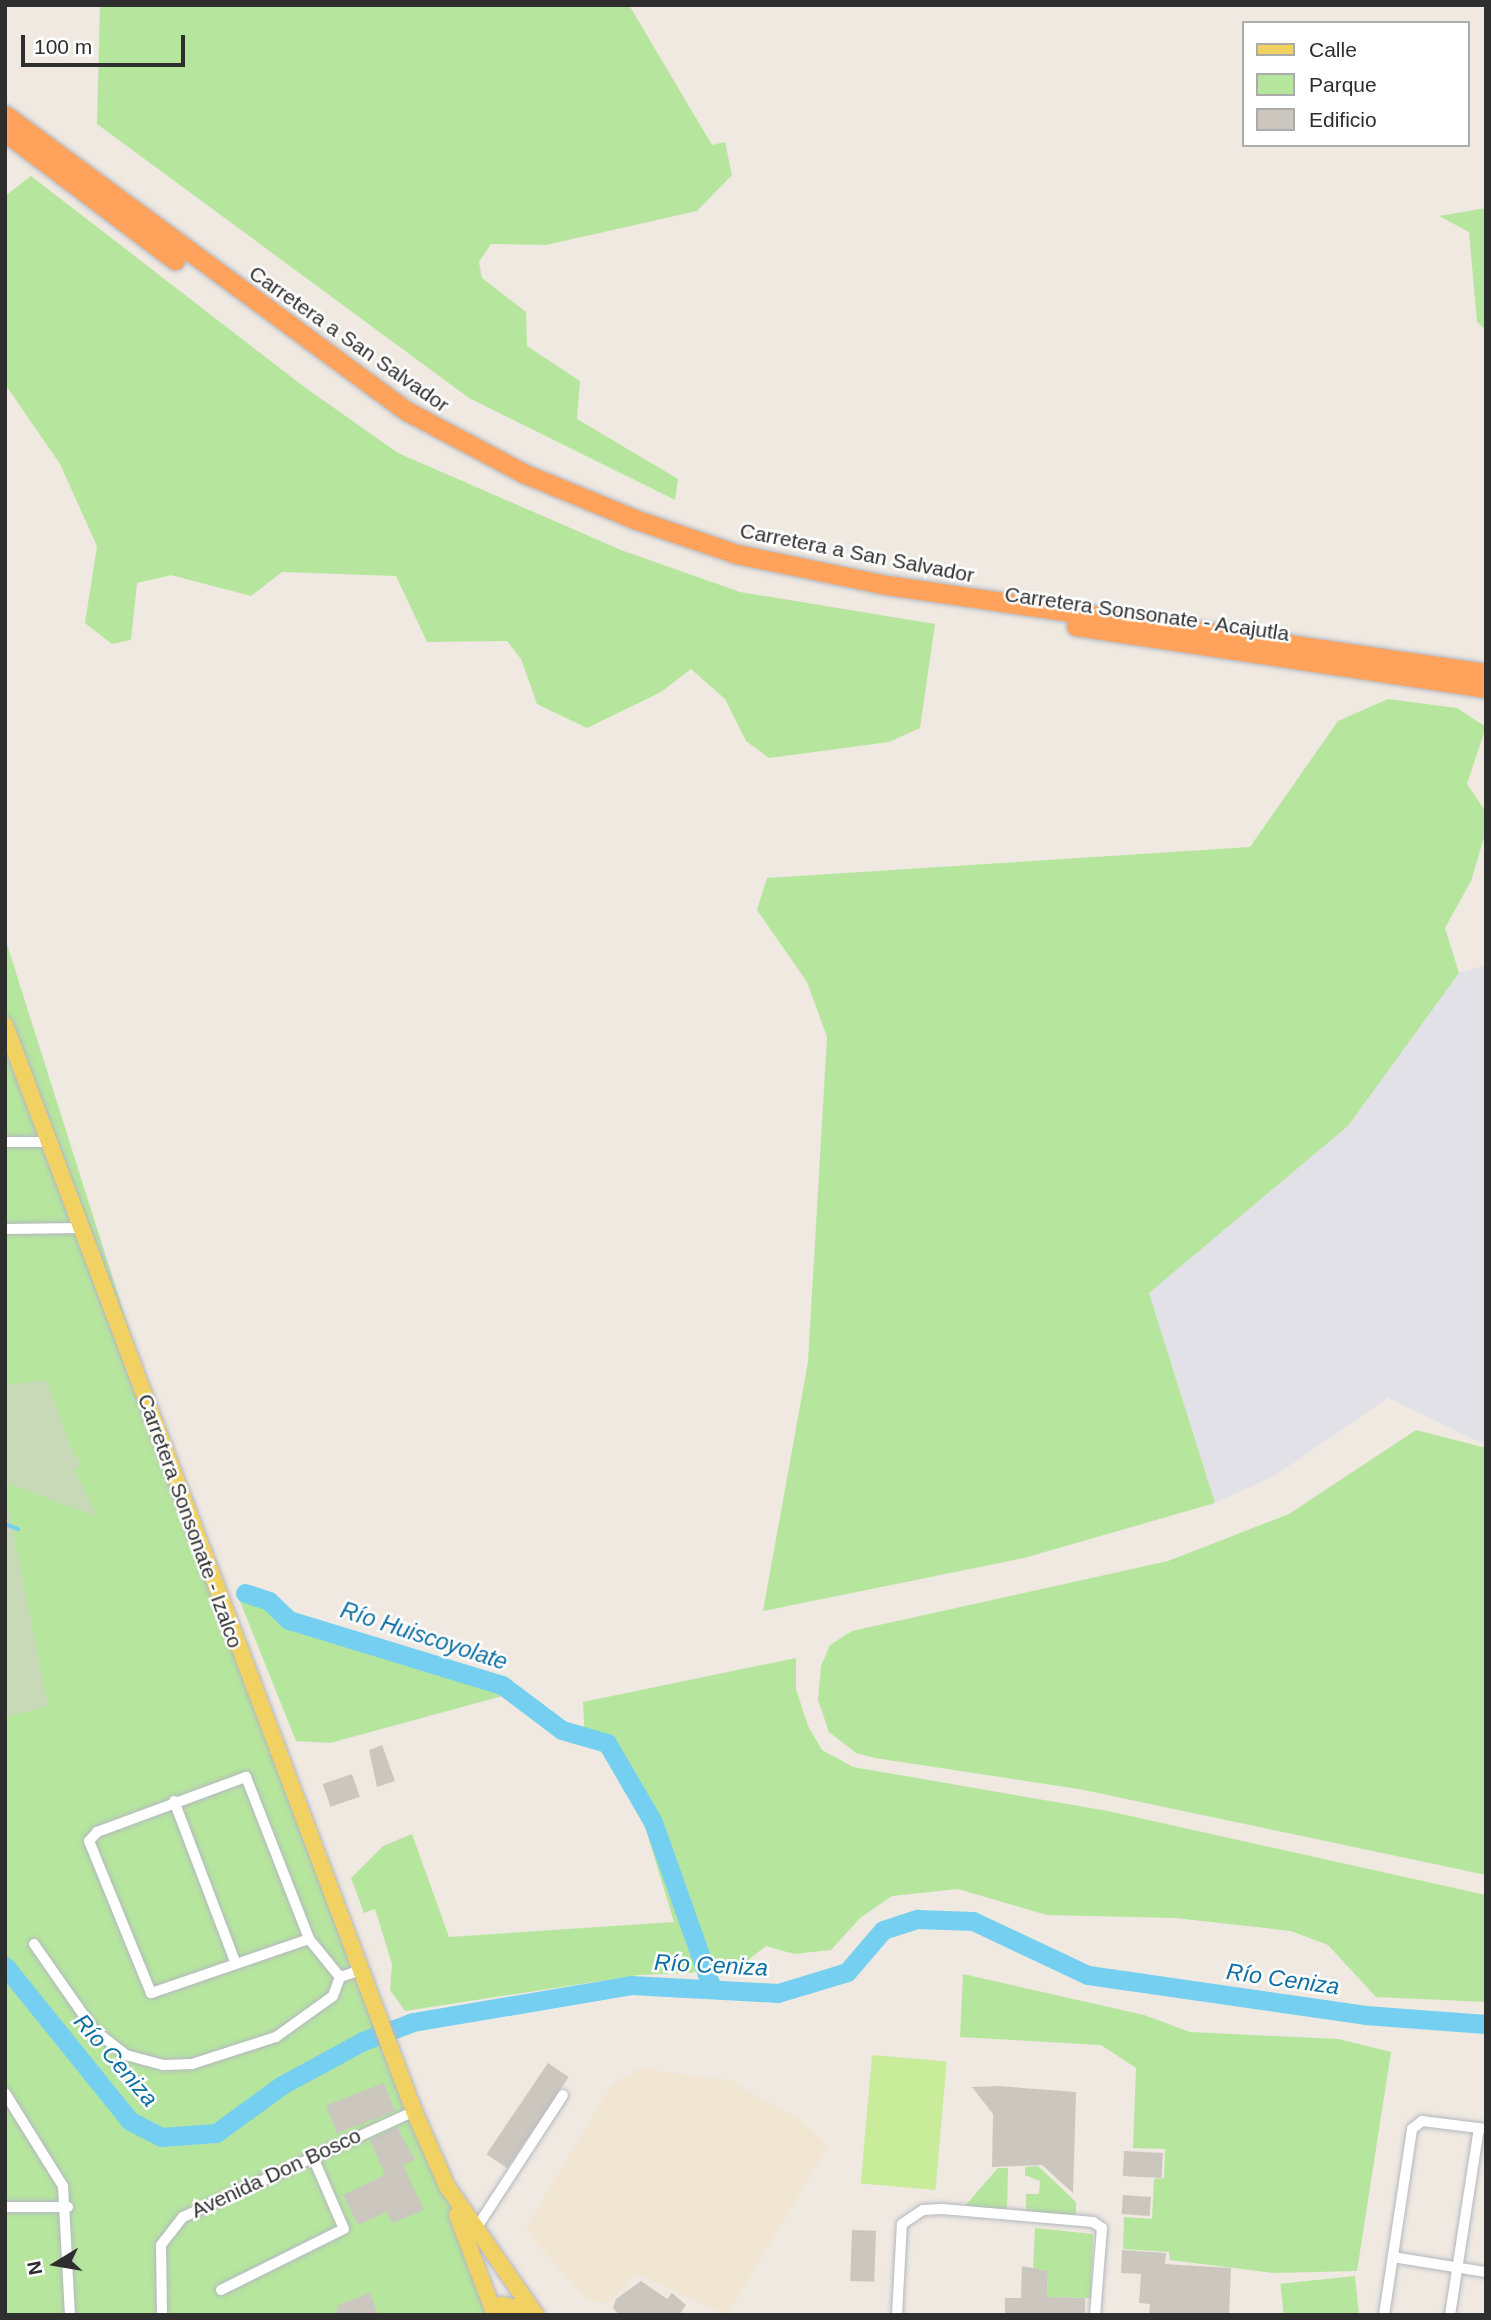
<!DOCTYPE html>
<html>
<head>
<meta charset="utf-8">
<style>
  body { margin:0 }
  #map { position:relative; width:1491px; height:2320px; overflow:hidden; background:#efe9e1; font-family:Arial,sans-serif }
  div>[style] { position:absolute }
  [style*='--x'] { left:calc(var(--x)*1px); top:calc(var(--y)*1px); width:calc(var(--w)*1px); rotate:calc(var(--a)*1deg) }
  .industrial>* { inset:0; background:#e3e1e8 }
  .education>* { inset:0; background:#f0e6d1 }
  .green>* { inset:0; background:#b6e59e; transform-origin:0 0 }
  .cemetery>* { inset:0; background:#c8d9b8 }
  .pitch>* { inset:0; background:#c9ec9a; transform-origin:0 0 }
  .stream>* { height:3.5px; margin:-1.75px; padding:0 1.75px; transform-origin:1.75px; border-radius:1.75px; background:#75cff0 }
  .river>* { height:19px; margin:-9.5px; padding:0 9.5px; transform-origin:9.5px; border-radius:9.5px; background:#75cff0 }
  .building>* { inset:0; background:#cbc7bf; transform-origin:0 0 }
  .roads { filter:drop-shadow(0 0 2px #b4b7c1) drop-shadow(0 0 2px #b4b7c1) }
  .street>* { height:10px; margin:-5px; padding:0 5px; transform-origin:5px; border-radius:5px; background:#fff }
  .primary>* { height:16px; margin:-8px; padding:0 8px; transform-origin:8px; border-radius:8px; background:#f2d163 }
  .highway>* { height:19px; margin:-9.5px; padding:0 9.5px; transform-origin:9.5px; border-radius:9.5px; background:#ffa35c }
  span { translate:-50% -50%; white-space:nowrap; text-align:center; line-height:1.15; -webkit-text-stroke:5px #fff; paint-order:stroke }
  .street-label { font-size:21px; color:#2e2e2e }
  .water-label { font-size:23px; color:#0d6fa3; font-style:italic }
  .frame { position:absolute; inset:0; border:7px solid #2e2e2e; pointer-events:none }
  .legend { position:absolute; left:1242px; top:21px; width:228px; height:126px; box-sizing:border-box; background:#fff; border:2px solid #ababab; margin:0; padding:9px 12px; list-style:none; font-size:21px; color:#2e2e2e }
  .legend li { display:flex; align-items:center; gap:14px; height:35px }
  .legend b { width:35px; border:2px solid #ababab }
  .north { position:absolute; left:21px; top:2229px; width:70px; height:70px; -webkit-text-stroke:5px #fff; paint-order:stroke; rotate:259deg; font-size:19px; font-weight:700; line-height:28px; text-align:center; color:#2e2e2e }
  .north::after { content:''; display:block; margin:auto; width:24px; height:32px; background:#2e2e2e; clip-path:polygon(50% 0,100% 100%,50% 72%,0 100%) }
  .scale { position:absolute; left:21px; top:35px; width:164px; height:32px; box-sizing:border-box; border:4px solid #2e2e2e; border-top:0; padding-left:9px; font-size:21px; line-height:24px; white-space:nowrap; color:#2e2e2e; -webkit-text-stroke:5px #fff; paint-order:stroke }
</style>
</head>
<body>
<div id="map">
  <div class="industrial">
    <div style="clip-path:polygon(1486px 965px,1486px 1445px,1388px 1398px,1274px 1476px,1215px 1503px,1149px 1293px,1348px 1126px,1459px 973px)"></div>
  </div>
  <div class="education">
    <div style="clip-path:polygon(639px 2068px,729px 2080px,802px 2121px,828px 2146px,727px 2315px,637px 2274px,608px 2303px,588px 2301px,525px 2229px,611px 2086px)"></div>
  </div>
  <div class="green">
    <div style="clip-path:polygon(100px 5px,629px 5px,712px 145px,725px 142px,732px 175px,697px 211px,546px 245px,491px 244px,479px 262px,482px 278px,526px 312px,527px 346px,580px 381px,577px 419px,678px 479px,675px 500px,469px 398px,97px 124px)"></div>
    <div style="clip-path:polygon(31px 176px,303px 386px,398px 453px,621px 550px,740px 592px,935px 624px,920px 728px,889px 742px,769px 758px,746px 741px,725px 699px,691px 669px,661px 692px,587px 728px,537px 704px,521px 659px,507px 641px,427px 642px,396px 576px,282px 572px,251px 596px,171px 575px,137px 583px,131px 640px,112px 644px,85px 623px,97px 546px,60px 464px,5px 384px,5px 196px)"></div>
    <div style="clip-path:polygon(1486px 208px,1486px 330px,1477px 322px,1469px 232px,1439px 216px)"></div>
    <div style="clip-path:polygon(1388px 699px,1457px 708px,1486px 727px,1467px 784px,1486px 812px,1486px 831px,1471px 881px,1445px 928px,1459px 973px,1348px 1126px,1149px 1293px,1215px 1503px,1024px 1558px,763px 1611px,808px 1362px,827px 1037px,807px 982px,757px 910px,767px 878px,1250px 847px,1338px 721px)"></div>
    <div style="clip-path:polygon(5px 938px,170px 1459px,502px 2315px,5px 2315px)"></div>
    <div style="clip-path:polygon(1416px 1430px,1486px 1448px,1486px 1875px,1079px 1789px,875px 1758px,856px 1753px,829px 1732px,818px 1700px,821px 1666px,830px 1645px,852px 1631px,1168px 1561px,1289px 1514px)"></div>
    <div style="clip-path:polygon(239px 1599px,267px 1605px,288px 1625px,421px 1659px,506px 1695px,330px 1743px,296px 1741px)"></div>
    <div style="clip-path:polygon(796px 1658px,796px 1689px,808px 1726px,822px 1750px,853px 1767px,1108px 1811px,1486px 1895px,1486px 2002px,1376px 1997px,1328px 1945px,1291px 1931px,1175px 1918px,1047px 1915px,958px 1889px,892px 1896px,860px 1918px,831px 1950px,794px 1954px,766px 1946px,738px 1968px,723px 1964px,690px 1973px,639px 1975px,405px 2011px,390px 1990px,392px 1964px,375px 1909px,364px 1913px,351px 1878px,383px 1846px,412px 1834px,449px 1937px,674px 1922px,645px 1827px,603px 1749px,585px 1743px,583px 1702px)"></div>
    <div style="clip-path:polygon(963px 1974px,1144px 2015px,1190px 2032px,1338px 2039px,1391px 2052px,1357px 2271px,1275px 2273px,1170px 2260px,1169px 2252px,1123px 2249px,1124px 2217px,1152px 2219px,1154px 2179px,1164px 2178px,1165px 2149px,1133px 2148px,1136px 2068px,1101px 2045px,960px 2037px)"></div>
    <div style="clip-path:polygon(1038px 2166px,1076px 2202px,1076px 2215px,1026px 2212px,1026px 2194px,1039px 2194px,1040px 2181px,1025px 2175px,1025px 2167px)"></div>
    <div style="clip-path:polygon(998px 2168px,1008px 2168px,1007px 2211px,963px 2208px)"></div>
    <div style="clip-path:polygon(1035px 2228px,1093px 2234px,1091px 2298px,1047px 2297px,1048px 2271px,1033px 2270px)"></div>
    <div style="left:1355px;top:2276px;width:39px;height:75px;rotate:84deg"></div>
  </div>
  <div class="cemetery">
    <div style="clip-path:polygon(46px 1380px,74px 1455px,82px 1462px,75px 1470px,97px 1517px,5px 1482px,5px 1385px)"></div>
    <div style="clip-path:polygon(5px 1491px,48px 1706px,5px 1717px)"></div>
  </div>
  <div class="pitch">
    <div style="left:872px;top:2055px;width:75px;height:129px;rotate:5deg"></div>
  </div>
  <div class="stream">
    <div style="--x:5;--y:1524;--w:14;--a:21"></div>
  </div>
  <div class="river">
    <div style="--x:245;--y:1593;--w:25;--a:18"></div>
    <div style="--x:269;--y:1601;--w:28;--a:44"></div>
    <div style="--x:289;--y:1620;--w:223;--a:17"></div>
    <div style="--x:502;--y:1685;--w:75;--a:36.9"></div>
    <div style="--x:562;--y:1730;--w:47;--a:16.1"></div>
    <div style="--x:607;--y:1743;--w:91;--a:59.8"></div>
    <div style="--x:653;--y:1822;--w:177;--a:70.5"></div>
    <div style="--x:5;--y:1966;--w:199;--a:51.1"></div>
    <div style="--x:130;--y:2121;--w:35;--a:27"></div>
    <div style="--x:161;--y:2137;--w:55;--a:-4.2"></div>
    <div style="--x:216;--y:2133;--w:82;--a:-36"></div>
    <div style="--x:282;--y:2085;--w:92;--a:-28.5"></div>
    <div style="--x:363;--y:2041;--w:53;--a:-20.8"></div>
    <div style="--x:413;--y:2022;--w:221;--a:-9.6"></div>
    <div style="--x:631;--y:1985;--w:147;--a:3.1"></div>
    <div style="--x:778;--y:1993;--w:72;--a:-16.9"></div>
    <div style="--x:847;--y:1972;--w:55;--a:-49.4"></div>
    <div style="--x:883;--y:1930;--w:36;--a:-18"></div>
    <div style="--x:917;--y:1919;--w:56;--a:2"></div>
    <div style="--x:973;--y:1921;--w:127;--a:25.2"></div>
    <div style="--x:1088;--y:1975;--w:280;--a:8.2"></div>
    <div style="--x:1365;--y:2015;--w:121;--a:4.3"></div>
  </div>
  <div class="building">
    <div style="clip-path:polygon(382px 1745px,395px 1781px,377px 1787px,369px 1750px)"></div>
    <div style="left:352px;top:1774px;width:24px;height:31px;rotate:71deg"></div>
    <div style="left:548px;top:2063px;width:25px;height:110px;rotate:34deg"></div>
    <div style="left:384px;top:2083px;width:30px;height:62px;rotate:69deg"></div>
    <div style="clip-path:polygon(998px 2086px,1076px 2092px,1073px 2193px,1042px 2165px,992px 2167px,993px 2114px,972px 2087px)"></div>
    <div style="clip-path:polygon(397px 2127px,415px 2160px,403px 2165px,424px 2210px,392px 2223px,387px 2212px,358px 2225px,343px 2195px,385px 2175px,370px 2140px)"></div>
    <div style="left:1124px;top:2151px;width:39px;height:25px;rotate:3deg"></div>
    <div style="left:1123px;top:2195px;width:28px;height:19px;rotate:4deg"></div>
    <div style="left:852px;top:2230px;width:24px;height:51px;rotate:2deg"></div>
    <div style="clip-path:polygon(1122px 2250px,1166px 2253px,1165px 2264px,1231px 2268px,1229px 2315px,1149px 2315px,1150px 2304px,1139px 2303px,1141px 2274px,1121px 2273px)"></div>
    <div style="clip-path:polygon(1022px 2266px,1048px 2271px,1047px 2297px,1085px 2298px,1085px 2315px,1005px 2315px,1005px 2298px,1021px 2298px)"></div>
    <div style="clip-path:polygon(641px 2281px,667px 2299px,672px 2293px,686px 2305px,679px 2315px,619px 2315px,613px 2308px,616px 2299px)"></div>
    <div style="clip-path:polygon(370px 2293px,378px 2315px,336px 2315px,338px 2305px)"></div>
  </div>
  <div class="roads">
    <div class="street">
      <div style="--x:5;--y:1142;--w:43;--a:0"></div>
      <div style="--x:5;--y:1229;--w:76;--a:-0.8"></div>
      <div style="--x:174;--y:1801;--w:174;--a:69.2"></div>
      <div style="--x:309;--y:1939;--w:167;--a:161.1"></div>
      <div style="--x:151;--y:1993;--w:164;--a:-112.2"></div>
      <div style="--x:89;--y:1841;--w:12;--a:-48"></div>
      <div style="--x:97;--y:1832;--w:159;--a:-20.3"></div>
      <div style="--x:246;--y:1777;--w:174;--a:68.7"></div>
      <div style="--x:309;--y:1939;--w:49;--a:50.8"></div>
      <div style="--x:340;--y:1977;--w:20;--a:-18"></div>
      <div style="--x:34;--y:1944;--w:105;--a:55.1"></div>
      <div style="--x:94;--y:2030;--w:41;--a:38"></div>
      <div style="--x:126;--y:2055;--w:39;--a:15"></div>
      <div style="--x:164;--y:2065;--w:28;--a:-2"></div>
      <div style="--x:192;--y:2064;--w:88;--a:-17.8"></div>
      <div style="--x:276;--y:2037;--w:70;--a:-35.7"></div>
      <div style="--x:333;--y:1996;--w:20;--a:-70"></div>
      <div style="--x:5;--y:2093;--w:110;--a:58.1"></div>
      <div style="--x:63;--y:2186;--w:129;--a:86.9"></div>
      <div style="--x:5;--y:2207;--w:63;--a:0"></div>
      <div style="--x:475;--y:2230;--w:161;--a:-56.9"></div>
      <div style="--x:1393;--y:2257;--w:94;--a:9.2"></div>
      <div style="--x:221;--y:2290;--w:137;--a:-26.4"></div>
      <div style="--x:344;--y:2229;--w:81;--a:-113.4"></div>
      <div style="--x:162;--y:2315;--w:70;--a:-90.8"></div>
      <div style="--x:161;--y:2245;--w:36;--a:-52"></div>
      <div style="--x:183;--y:2217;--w:254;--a:-24.6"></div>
      <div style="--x:897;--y:2315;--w:91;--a:-86.9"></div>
      <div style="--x:902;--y:2224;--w:25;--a:-34"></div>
      <div style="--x:923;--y:2210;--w:19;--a:-3"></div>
      <div style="--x:942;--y:2209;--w:152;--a:4.9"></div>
      <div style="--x:1093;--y:2222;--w:11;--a:34"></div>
      <div style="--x:1102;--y:2228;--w:87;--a:94.6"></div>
      <div style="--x:1384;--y:2315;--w:188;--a:-81.4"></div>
      <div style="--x:1412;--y:2129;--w:13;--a:-39"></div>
      <div style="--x:1422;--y:2121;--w:64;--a:7.1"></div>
      <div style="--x:1450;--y:2315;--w:189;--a:-81.2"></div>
    </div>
    <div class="primary">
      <div style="--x:5;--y:1025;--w:1160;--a:69.36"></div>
      <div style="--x:414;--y:2111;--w:82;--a:66.3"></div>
      <div style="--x:447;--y:2186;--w:157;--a:55.4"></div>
      <div style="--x:457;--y:2215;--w:107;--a:69.2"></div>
      <div style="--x:494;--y:2311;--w:9;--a:-41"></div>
      <div style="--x:501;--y:2305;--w:31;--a:9"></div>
    </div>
    <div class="highway">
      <div style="--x:5;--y:115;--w:499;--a:36.4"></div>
      <div style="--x:407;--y:411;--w:132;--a:28.1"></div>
      <div style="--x:523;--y:473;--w:123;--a:22.4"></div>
      <div style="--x:637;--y:520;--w:106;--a:18.8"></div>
      <div style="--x:737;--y:554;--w:153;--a:11.7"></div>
      <div style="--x:887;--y:585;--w:605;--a:8.36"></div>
      <div style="--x:5;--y:132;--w:213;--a:37"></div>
      <div style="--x:1076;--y:626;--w:415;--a:8.6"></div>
    </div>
  </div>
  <div class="street-label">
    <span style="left:349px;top:339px;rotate:35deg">Carretera a San Salvador</span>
    <span style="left:857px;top:553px;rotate:11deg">Carretera a San Salvador</span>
    <span style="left:1147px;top:614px;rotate:8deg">Carretera Sonsonate - Acajutla</span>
    <span style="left:190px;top:1521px;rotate:70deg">Carretera Sonsonate - Izalco</span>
    <span style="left:276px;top:2173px;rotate:-25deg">Avenida Don Bosco</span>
  </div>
  <div class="water-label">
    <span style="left:424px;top:1636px;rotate:18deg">Río Huiscoyolate</span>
    <span style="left:711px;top:1965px;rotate:3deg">Río Ceniza</span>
    <span style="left:1283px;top:1979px;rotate:8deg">Río Ceniza</span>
    <span style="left:116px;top:2060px;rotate:49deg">Río Ceniza</span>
  </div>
  <div class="frame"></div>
  <ul class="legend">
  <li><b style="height:9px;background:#f2d163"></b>Calle</li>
  <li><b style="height:19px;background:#b6e59e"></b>Parque</li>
  <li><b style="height:19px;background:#cbc7bf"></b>Edificio</li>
  </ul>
  <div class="north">N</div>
  <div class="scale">100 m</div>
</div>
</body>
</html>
